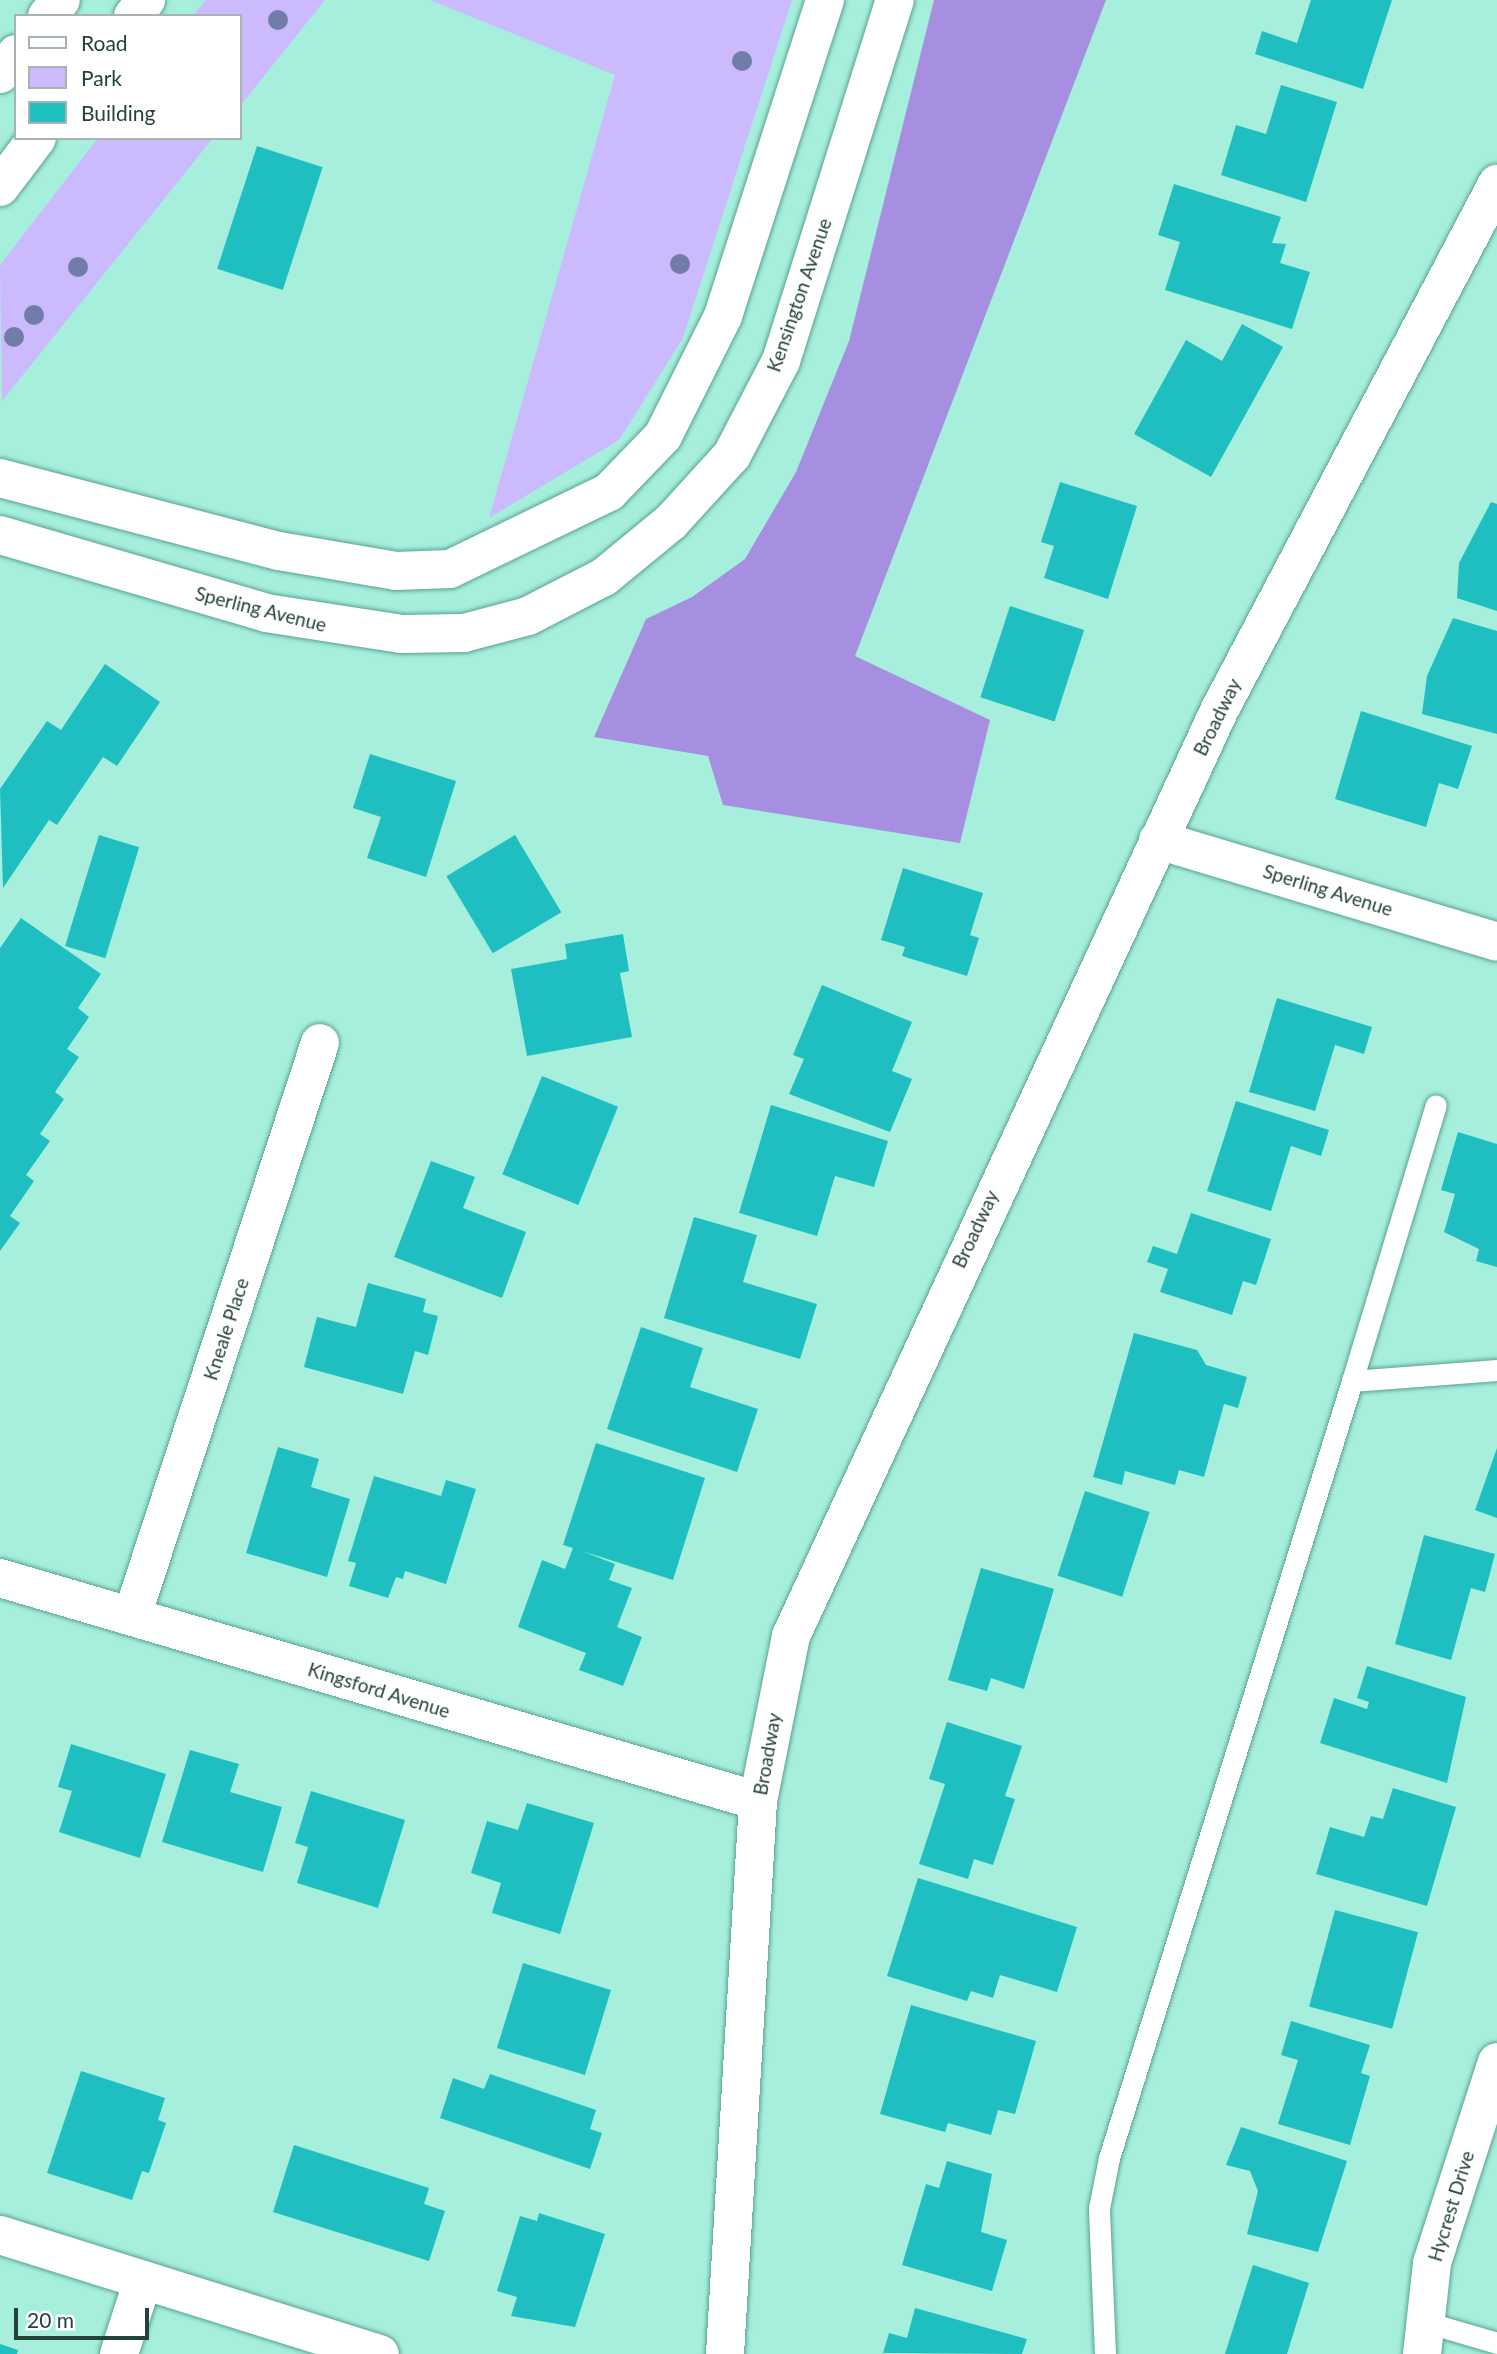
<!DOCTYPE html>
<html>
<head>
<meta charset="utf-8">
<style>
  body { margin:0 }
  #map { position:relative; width:1497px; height:2354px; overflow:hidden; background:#a6efdc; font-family:Lato,sans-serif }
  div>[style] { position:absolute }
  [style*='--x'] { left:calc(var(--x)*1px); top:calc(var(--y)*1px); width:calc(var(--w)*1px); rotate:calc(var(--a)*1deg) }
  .green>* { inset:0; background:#cbbafd }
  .forest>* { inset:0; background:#a68fe1 }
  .building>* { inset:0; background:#1fbfc1; transform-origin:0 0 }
  .roads { filter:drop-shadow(0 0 2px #5aa290) drop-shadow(0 0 2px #5aa290) }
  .service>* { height:21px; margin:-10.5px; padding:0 10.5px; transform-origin:10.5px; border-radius:10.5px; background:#fff }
  .minor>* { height:38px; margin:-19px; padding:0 19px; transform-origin:19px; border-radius:19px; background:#fff }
  .tertiary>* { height:38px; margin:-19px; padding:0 19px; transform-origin:19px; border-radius:19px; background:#fff }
  .secondary>* { height:38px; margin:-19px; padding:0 19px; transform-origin:19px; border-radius:19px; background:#fff }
  .primary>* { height:38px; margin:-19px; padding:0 19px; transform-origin:19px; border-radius:19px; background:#fff }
  .trees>* { width:20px; height:20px; margin:-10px; border-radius:50%; background:#717ca8 }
  span { translate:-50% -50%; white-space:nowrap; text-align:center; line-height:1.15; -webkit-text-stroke:6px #fff; paint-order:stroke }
  .street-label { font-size:19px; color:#24423a }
  .legend { position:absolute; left:14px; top:14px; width:228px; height:126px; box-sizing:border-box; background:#fff; border:2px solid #a7b3b0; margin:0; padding:9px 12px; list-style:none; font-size:21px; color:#24423a }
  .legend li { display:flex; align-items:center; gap:14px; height:35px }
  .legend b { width:35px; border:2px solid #a7b3b0 }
  .scale { position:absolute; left:14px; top:2308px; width:135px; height:32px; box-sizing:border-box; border:4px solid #24423a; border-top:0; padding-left:9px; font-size:21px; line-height:24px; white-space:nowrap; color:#24423a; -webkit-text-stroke:5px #fff; paint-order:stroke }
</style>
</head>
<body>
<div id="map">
  <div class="green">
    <div style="clip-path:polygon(206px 0,325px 0,240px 106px,240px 16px,193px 16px)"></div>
    <div style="clip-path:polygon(430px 0,792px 0,683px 338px,619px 440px,489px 518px,615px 75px)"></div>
    <div style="clip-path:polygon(98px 138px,213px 138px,2px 401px,0 265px)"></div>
  </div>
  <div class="forest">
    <div style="clip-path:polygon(934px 0,1106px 0,855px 656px,990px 720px,960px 843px,723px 805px,708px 756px,594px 737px,646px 619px,692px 597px,745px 559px,796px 472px,849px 341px)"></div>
  </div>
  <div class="building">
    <div style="clip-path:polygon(1311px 0,1392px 0,1363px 89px,1255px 54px,1262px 31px,1297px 43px)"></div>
    <div style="clip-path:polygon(1281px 85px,1337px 102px,1306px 202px,1221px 175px,1236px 125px,1266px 134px)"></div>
    <div style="left:257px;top:146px;width:69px;height:129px;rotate:18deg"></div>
    <div style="clip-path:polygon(1174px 184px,1281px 217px,1272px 243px,1286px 244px,1280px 263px,1310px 272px,1292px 329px,1165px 290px,1180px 242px,1158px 235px)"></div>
    <div style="clip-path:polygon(1242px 324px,1283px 347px,1211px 477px,1134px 434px,1186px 340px,1222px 361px)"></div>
    <div style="clip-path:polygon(1060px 482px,1137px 506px,1108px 599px,1044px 578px,1054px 546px,1041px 542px)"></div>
    <div style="clip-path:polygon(1491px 502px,1497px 504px,1497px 611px,1457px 598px,1459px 563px)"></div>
    <div style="left:1010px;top:606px;width:78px;height:96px;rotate:18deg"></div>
    <div style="clip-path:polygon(1453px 618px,1497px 631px,1497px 734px,1422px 714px,1427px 676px)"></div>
    <div style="clip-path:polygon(105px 664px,160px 702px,117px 766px,103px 757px,57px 825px,49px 820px,3px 888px,0 789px,47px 721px,61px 730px)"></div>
    <div style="clip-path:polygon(1361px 711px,1472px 746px,1458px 789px,1439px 783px,1426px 827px,1335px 799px)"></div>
    <div style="clip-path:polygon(370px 754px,456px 781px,426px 877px,367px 858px,381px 817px,353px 808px)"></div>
    <div style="left:99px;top:835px;width:42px;height:116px;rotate:17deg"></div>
    <div style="left:515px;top:835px;width:90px;height:80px;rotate:59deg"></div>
    <div style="clip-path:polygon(903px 868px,983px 893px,970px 935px,979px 938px,967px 976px,902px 956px,905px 947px,881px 940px)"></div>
    <div style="clip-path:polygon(21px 918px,101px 974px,78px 1008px,89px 1017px,67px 1049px,79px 1057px,55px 1092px,64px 1099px,40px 1134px,50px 1141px,26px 1175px,34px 1181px,10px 1216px,20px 1223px,0 1251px,0 948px)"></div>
    <div style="clip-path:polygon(623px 934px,629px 971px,620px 973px,632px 1037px,527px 1056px,511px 969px,567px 959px,565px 944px)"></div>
    <div style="clip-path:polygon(822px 985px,912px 1022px,892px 1071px,912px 1079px,890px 1132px,789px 1094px,804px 1059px,793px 1055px)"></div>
    <div style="clip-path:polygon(1277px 998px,1372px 1027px,1364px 1054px,1335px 1045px,1315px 1111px,1249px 1092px)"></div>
    <div style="left:542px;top:1076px;width:82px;height:106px;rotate:22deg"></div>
    <div style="clip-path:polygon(1236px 1101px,1329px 1130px,1321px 1156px,1291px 1146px,1271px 1211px,1207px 1191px)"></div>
    <div style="clip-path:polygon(771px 1105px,888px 1141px,874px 1187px,835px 1176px,817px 1236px,739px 1213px)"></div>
    <div style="clip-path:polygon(1458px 1132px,1497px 1144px,1497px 1267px,1476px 1261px,1479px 1249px,1444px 1232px,1455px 1194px,1441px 1190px)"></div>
    <div style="clip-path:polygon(431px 1161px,475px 1177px,463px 1208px,526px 1232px,502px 1298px,394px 1257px)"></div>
    <div style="clip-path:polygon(1191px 1213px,1271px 1239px,1256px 1285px,1243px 1281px,1232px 1315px,1160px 1292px,1168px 1269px,1147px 1262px,1153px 1246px,1177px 1254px)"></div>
    <div style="clip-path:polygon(694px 1217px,757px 1235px,743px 1282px,817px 1304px,800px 1359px,664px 1318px)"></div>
    <div style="clip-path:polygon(368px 1283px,426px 1299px,423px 1312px,438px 1316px,428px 1355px,415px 1351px,403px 1394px,304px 1367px,317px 1317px,356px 1327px)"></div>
    <div style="clip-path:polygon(641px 1327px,703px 1348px,690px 1387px,758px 1409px,737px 1472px,607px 1429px)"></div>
    <div style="clip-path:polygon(1134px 1333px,1197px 1350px,1206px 1365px,1247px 1377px,1238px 1408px,1224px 1404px,1204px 1477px,1179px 1470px,1175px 1485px,1125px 1471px,1122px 1485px,1093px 1477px)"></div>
    <div style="clip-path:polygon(596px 1443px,705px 1478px,673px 1580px,582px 1551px,615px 1564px,609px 1580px,632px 1588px,617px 1627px,642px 1637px,623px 1686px,579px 1670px,586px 1653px,518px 1627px,542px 1560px,565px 1569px,573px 1548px,563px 1545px)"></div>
    <div style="clip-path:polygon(278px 1447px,319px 1459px,311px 1487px,350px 1499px,327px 1577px,246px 1553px)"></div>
    <div style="clip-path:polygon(1497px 1448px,1497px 1518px,1475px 1510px)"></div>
    <div style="clip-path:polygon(374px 1476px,441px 1496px,446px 1480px,476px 1489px,446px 1584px,405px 1571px,403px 1579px,396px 1577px,388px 1598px,349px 1586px,356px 1563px,348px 1561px)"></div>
    <div style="left:1085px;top:1491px;width:68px;height:89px;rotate:18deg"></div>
    <div style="clip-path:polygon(1424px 1535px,1495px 1554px,1485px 1592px,1471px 1588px,1451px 1660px,1395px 1644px)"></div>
    <div style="clip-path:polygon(981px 1568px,1054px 1589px,1024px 1689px,991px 1678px,987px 1691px,948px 1680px)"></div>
    <div style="clip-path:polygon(1367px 1666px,1466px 1697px,1447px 1783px,1320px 1743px,1334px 1698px,1367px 1709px,1369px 1702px,1357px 1698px)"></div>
    <div style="clip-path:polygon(947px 1722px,1022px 1746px,1005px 1796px,1015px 1799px,993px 1865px,974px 1859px,968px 1879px,919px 1864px,945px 1784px,929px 1779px)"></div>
    <div style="clip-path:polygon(71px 1744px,166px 1774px,140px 1858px,59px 1832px,72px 1791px,58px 1787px)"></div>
    <div style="clip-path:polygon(190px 1750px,239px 1764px,230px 1792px,282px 1807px,263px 1872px,162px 1842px)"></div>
    <div style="clip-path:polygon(1393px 1788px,1456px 1807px,1427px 1906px,1316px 1874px,1330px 1827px,1364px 1837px,1371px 1816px,1383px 1819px)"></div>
    <div style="clip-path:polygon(311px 1791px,405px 1820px,378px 1908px,297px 1883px,308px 1847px,295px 1843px)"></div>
    <div style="clip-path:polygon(527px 1803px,594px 1823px,560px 1934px,492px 1913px,501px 1883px,471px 1873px,487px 1821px,518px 1830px)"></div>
    <div style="clip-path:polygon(918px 1878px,1077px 1927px,1057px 1992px,1000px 1975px,993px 1998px,971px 1991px,967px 2001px,887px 1976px)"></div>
    <div style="left:1335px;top:1910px;width:86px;height:100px;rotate:15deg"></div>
    <div style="left:523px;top:1963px;width:92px;height:89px;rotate:17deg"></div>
    <div style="clip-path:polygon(911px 2005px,1036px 2041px,1015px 2114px,998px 2110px,991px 2135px,948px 2123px,945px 2132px,880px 2114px)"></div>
    <div style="clip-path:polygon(1291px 2021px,1370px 2045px,1361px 2073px,1370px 2076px,1350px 2145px,1278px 2124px,1298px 2060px,1281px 2055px)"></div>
    <div style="clip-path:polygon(81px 2071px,165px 2098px,158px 2120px,166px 2123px,149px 2173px,142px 2171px,132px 2200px,47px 2173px)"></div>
    <div style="clip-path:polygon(490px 2074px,596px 2110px,590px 2129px,602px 2133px,590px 2169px,440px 2118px,453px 2078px,484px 2089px)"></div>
    <div style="clip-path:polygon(1241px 2127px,1347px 2161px,1318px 2252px,1247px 2234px,1258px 2191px,1250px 2171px,1226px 2165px)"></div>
    <div style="clip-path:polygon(294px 2145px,429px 2188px,424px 2204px,445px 2211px,429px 2261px,273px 2212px)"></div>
    <div style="clip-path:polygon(947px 2161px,992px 2174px,981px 2232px,1007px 2240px,992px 2291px,902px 2265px,926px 2184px,939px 2188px)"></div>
    <div style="clip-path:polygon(539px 2213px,605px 2234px,575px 2327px,511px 2316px,517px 2297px,497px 2291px,520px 2216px,537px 2221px)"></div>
    <div style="clip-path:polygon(1253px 2265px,1309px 2283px,1287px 2354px,1225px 2354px)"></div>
    <div style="clip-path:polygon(915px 2308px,1027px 2339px,1022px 2354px,883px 2353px,889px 2333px,907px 2338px)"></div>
    <div style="clip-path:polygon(0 2344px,18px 2350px,17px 2354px,0 2354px)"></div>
  </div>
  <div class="roads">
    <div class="service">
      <div style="--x:1352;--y:1381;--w:288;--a:-73.1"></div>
      <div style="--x:1422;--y:2321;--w:78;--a:16.3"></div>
      <div style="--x:1105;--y:2354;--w:146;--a:-92.4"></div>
      <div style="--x:1099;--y:2208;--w:51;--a:-78.7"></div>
      <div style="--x:1109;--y:2158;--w:814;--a:-72.63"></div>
      <div style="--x:1352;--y:1381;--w:145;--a:-4.3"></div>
    </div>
    <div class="minor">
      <div style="--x:0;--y:1578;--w:790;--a:16.39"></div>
      <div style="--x:132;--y:1616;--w:603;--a:-71.84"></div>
      <div style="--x:0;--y:2235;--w:398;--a:17.4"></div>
      <div style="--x:119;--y:2354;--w:78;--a:-72"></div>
      <div style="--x:1422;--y:2354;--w:92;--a:-83.7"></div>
      <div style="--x:1432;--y:2263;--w:211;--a:-72.1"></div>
    </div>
    <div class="tertiary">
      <div style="--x:1158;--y:840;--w:354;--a:16.7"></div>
      <div style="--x:725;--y:2354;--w:554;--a:-86.58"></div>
      <div style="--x:758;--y:1801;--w:168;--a:-78.7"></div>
      <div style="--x:791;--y:1636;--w:1021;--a:-65.17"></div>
      <div style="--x:1220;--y:709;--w:594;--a:-62.18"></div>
    </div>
    <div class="secondary">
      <div style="--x:0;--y:478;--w:288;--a:14.7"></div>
      <div style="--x:279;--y:551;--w:119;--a:9.7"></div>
      <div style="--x:396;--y:571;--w:54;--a:-2.1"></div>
      <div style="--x:450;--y:569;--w:177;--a:-25.8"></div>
      <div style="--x:609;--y:492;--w:78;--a:-46"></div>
      <div style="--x:663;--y:436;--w:134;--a:-63.4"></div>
      <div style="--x:723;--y:316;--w:332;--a:-72.1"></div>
      <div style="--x:0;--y:535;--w:277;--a:16.3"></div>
      <div style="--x:266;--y:613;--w:138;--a:8.8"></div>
      <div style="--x:402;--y:634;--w:62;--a:-0.9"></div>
      <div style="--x:464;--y:633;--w:66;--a:-14.9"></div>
      <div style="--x:528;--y:616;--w:85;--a:-27.2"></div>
      <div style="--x:604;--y:577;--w:87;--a:-39.4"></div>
      <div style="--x:671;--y:522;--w:91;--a:-47.7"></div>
      <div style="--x:732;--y:455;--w:106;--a:-62.5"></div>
      <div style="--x:781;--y:361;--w:379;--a:-72.5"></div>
    </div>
    <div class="primary">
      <div style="--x:47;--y:16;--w:21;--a:-49"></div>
      <div style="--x:133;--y:16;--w:21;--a:-51"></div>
      <div style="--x:0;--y:74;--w:26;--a:-51"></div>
      <div style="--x:0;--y:187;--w:61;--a:-52.9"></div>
    </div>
  </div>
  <div class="trees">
    <div style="left:278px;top:20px"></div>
    <div style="left:742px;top:61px"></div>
    <div style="left:680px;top:264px"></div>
    <div style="left:78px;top:267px"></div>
    <div style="left:34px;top:315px"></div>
    <div style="left:14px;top:337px"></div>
  </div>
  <div class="street-label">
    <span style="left:799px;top:295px;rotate:-71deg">Kensington Avenue</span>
    <span style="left:261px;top:609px;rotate:14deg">Sperling Avenue</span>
    <span style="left:1217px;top:717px;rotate:-64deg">Broadway</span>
    <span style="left:1328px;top:890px;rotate:17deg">Sperling Avenue</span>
    <span style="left:975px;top:1229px;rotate:-65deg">Broadway</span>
    <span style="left:226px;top:1329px;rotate:-72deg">Kneale Place</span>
    <span style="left:379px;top:1690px;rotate:17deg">Kingsford Avenue</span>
    <span style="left:767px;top:1754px;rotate:-80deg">Broadway</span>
    <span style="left:1451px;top:2206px;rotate:-73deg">Hycrest Drive</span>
  </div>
  <ul class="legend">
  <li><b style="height:9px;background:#fff"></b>Road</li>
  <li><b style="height:19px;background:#cbbafd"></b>Park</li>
  <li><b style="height:19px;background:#1fbfc1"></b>Building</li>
  </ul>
  <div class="scale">20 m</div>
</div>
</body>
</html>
